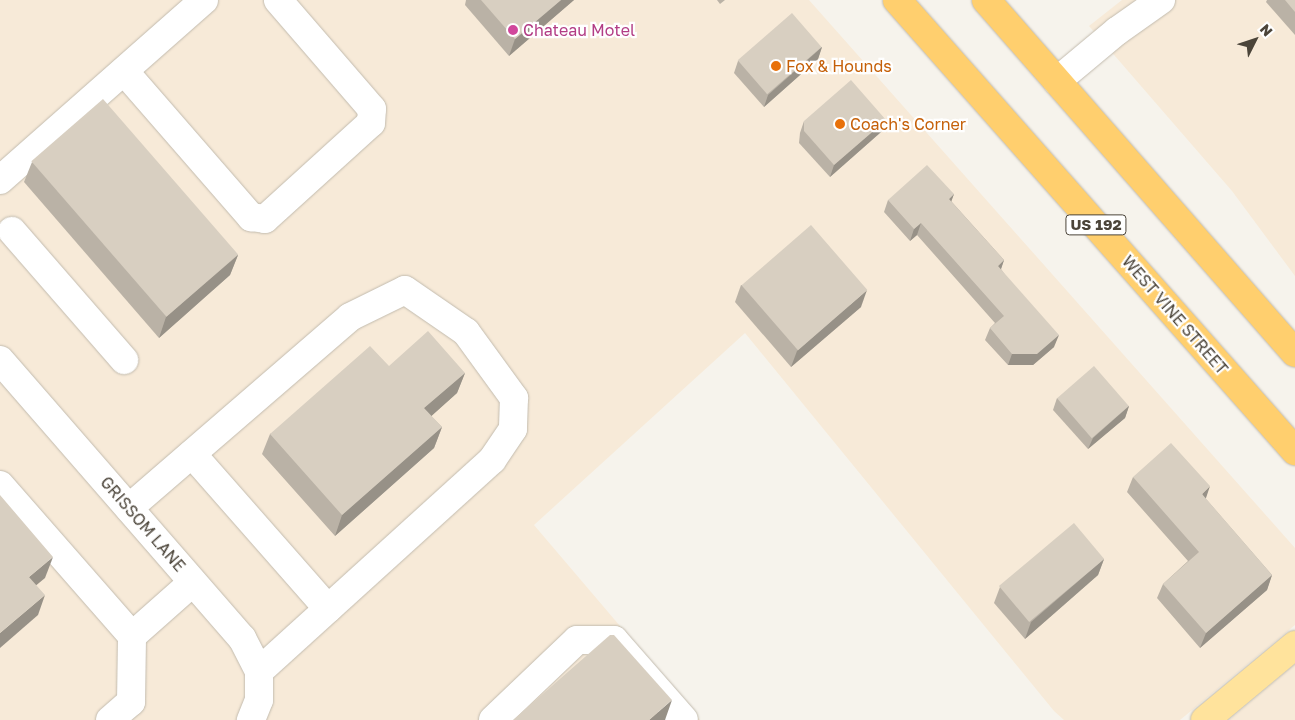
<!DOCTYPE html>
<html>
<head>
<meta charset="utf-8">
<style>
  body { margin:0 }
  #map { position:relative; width:1295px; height:720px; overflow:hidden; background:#f6f3ec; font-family:"Golos Text",sans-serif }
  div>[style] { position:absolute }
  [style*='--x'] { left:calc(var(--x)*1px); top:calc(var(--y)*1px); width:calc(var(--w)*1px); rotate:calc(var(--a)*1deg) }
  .commercial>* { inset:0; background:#f7ead8 }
  .roads { filter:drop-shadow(0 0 1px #c2bbae) drop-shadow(0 0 1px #c2bbae) }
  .minor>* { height:28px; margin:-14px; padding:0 14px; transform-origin:14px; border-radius:14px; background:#fff }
  .major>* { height:28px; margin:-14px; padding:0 14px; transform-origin:14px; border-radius:14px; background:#ffe39c }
  .highway>* { height:28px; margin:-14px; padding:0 14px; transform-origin:14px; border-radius:14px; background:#ffcf6e }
  .wall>* { inset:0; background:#bab2a6 }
  .shaded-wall>* { inset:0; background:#979187 }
  .building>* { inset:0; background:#d8cfc1; transform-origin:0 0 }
  .dots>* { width:14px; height:14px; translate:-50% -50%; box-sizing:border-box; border:2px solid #fff; border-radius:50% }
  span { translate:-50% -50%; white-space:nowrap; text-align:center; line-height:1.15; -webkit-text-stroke:4.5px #fff; paint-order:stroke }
  .shield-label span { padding:1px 4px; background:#fff; border:1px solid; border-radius:4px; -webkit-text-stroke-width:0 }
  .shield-label { font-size:15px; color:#4b4439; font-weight:700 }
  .hotel-label { font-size:16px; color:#b23c85 }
  .left { translate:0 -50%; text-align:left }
  .food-label { font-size:16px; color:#c56008 }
  .street-label { font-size:16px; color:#4b4439 }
  .north { position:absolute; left:1230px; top:15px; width:50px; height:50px; -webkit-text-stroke:4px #fff; paint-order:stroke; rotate:49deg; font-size:14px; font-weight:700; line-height:20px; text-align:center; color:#4b4439 }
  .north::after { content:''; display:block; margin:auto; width:18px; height:22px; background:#4b4439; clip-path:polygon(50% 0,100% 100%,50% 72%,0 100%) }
</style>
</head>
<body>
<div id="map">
  <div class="commercial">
    <div style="clip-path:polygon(0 0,809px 0,1295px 548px,1295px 625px,1180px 720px,1064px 720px,1054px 711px,745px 333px,534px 525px,700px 720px,0 720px)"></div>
    <div style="clip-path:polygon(1122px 0,1295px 0,1295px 276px,1232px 191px,1089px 26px)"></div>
    <div style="clip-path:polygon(1295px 664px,1295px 720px,1229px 720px)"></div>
  </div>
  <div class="roads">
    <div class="minor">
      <div style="--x:124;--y:71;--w:194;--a:49"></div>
      <div style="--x:251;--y:217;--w:14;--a:8"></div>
      <div style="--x:265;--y:219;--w:143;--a:-42.2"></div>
      <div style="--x:371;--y:123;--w:14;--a:-86"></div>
      <div style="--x:372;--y:109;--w:144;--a:-130.8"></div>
      <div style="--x:1057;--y:81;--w:78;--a:-39.8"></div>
      <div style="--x:1117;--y:31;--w:54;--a:-35.2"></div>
      <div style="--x:0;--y:180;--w:272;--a:-41.4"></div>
      <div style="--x:12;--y:231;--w:171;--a:49"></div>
      <div style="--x:0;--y:360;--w:369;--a:49"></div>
      <div style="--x:242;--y:638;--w:37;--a:63"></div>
      <div style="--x:259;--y:671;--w:29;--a:90"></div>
      <div style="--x:259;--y:700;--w:22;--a:112"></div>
      <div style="--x:192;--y:454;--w:206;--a:48.7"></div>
      <div style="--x:0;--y:485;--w:201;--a:48.8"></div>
      <div style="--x:132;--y:636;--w:81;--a:-41.5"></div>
      <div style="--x:129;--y:508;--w:292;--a:-40.8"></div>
      <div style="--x:350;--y:317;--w:61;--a:-26.1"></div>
      <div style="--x:405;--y:290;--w:74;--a:34.5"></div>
      <div style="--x:466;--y:332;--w:82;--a:54"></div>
      <div style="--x:514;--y:398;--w:31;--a:92"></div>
      <div style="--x:513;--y:429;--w:37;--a:124"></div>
      <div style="--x:492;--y:460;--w:314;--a:137.8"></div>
      <div style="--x:110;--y:720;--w:28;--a:-41"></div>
      <div style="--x:131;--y:702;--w:66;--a:-89.1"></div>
      <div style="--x:493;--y:720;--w:116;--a:-43.6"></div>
      <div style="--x:577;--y:640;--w:37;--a:0"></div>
      <div style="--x:614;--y:640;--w:106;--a:48.8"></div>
    </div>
    <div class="major">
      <div style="--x:1205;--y:720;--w:117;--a:-39.8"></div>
    </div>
    <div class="highway">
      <div style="--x:897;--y:0;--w:602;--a:48.57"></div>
      <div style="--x:986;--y:0;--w:469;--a:48.8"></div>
    </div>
  </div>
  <div class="wall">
    <div style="clip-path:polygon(466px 0,574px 0,509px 56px,465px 5px)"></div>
    <div style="clip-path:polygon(717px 0,725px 0,720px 4px)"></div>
    <div style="clip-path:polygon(1267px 0,1295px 0,1295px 35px,1266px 2px)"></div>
    <div style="clip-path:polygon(822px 47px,818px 59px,764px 107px,734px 73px,738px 61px)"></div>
    <div style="clip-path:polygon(886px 120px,881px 132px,830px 177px,799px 143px,800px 133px,804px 121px)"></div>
    <div style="clip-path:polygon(32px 162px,238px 255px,230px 275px,159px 338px,24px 182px)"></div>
    <div style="clip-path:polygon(954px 194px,951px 201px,1004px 260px,1001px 269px,1054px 347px,1033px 365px,1008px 365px,985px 340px,990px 328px,995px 323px,917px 235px,910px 241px,884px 212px,888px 200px)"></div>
    <div style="clip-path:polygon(741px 285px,861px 307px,791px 367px,735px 302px)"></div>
    <div style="clip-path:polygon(389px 366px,465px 373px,457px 393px,431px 416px,442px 427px,434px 448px,335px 536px,262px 454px,270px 434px)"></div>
    <div style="clip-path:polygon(1057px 398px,1129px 406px,1125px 418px,1088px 449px,1053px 410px)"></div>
    <div style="clip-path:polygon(1133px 477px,1206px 499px,1272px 575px,1267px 590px,1200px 648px,1157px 598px,1163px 584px,1188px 561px,1127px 492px)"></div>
    <div style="clip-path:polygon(1104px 559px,1098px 575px,1025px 639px,994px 603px,1000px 587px)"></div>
  </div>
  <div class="shaded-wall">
    <div style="clip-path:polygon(561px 0,574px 0,509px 56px,515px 39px)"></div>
    <div style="clip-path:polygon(822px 47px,818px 59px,764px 107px,768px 95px)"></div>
    <div style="clip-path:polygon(886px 120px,881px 132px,830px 177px,834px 165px)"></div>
    <div style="clip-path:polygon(954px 194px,950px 205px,949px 199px)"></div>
    <div style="clip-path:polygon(921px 223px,917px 235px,910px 241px,914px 229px)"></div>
    <div style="clip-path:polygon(238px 255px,230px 275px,159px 338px,166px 317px)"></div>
    <div style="clip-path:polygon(1004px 260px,1000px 272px,998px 266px)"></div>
    <div style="clip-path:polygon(867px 290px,861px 307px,791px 367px,797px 351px)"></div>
    <div style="clip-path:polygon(1059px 335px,1054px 347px,1033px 365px,1008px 365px,1012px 354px)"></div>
    <div style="clip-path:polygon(465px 373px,457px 393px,417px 429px,424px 408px)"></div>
    <div style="clip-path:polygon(1129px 406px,1125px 418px,1088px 449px,1093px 438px)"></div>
    <div style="clip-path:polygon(442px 427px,434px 448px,335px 536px,342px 515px)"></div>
    <div style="clip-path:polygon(1210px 486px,1205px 501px,1202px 494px)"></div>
    <div style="clip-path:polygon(53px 557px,45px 578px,22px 597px,29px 577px)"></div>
    <div style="clip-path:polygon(1104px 559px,1098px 575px,1025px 639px,1031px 622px)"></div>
    <div style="clip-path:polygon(1272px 575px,1267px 590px,1200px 648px,1206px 633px)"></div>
    <div style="clip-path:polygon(45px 595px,38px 615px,0 648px,0 633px)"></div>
    <div style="clip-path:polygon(672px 700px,665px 720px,649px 720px)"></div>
  </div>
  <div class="building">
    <div style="clip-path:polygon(481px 0,561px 0,515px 39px)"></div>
    <div style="clip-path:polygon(1285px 0,1295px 0,1295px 12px)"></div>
    <div style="left:792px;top:13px;width:45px;height:72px;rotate:49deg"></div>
    <div style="clip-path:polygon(851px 80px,886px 120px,834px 165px,804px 131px,804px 121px)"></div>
    <div style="left:103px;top:99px;width:206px;height:95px;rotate:49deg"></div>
    <div style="clip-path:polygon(927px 165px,954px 194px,949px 199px,1004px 260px,998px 266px,1059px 335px,1037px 354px,1012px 354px,990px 328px,1004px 316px,921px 223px,914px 229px,888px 200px)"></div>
    <div style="left:811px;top:225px;width:86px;height:92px;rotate:49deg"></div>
    <div style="clip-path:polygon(428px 331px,465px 373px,424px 408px,442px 427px,342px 515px,270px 434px,370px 346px,389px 366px)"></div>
    <div style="left:1094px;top:366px;width:53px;height:49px;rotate:49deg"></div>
    <div style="clip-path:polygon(1171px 443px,1210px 486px,1202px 494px,1272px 575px,1206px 633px,1163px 584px,1199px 552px,1133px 477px)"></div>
    <div style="clip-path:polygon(0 495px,53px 557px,29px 577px,45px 595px,0 633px)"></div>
    <div style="left:1074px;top:523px;width:47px;height:98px;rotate:50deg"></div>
    <div style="clip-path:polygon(610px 635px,614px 635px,672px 700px,649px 720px,513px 720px)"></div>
  </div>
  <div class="dots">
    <div style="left:513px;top:30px;background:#d1479c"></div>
    <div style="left:776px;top:66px;background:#e8710a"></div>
    <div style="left:840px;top:124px;background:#e8710a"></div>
  </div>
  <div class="shield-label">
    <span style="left:1096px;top:225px">US 192</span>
  </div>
  <div class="hotel-label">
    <span class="left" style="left:523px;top:30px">Chateau Motel</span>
  </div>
  <div class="food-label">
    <span class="left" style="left:786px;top:66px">Fox &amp; Hounds</span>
    <span class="left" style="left:850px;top:124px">Coach's Corner</span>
  </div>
  <div class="street-label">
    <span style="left:1175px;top:315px;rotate:49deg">WEST VINE STREET</span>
    <span style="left:143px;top:524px;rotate:49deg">GRISSOM LANE</span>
  </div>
  <div class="north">N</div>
</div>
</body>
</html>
